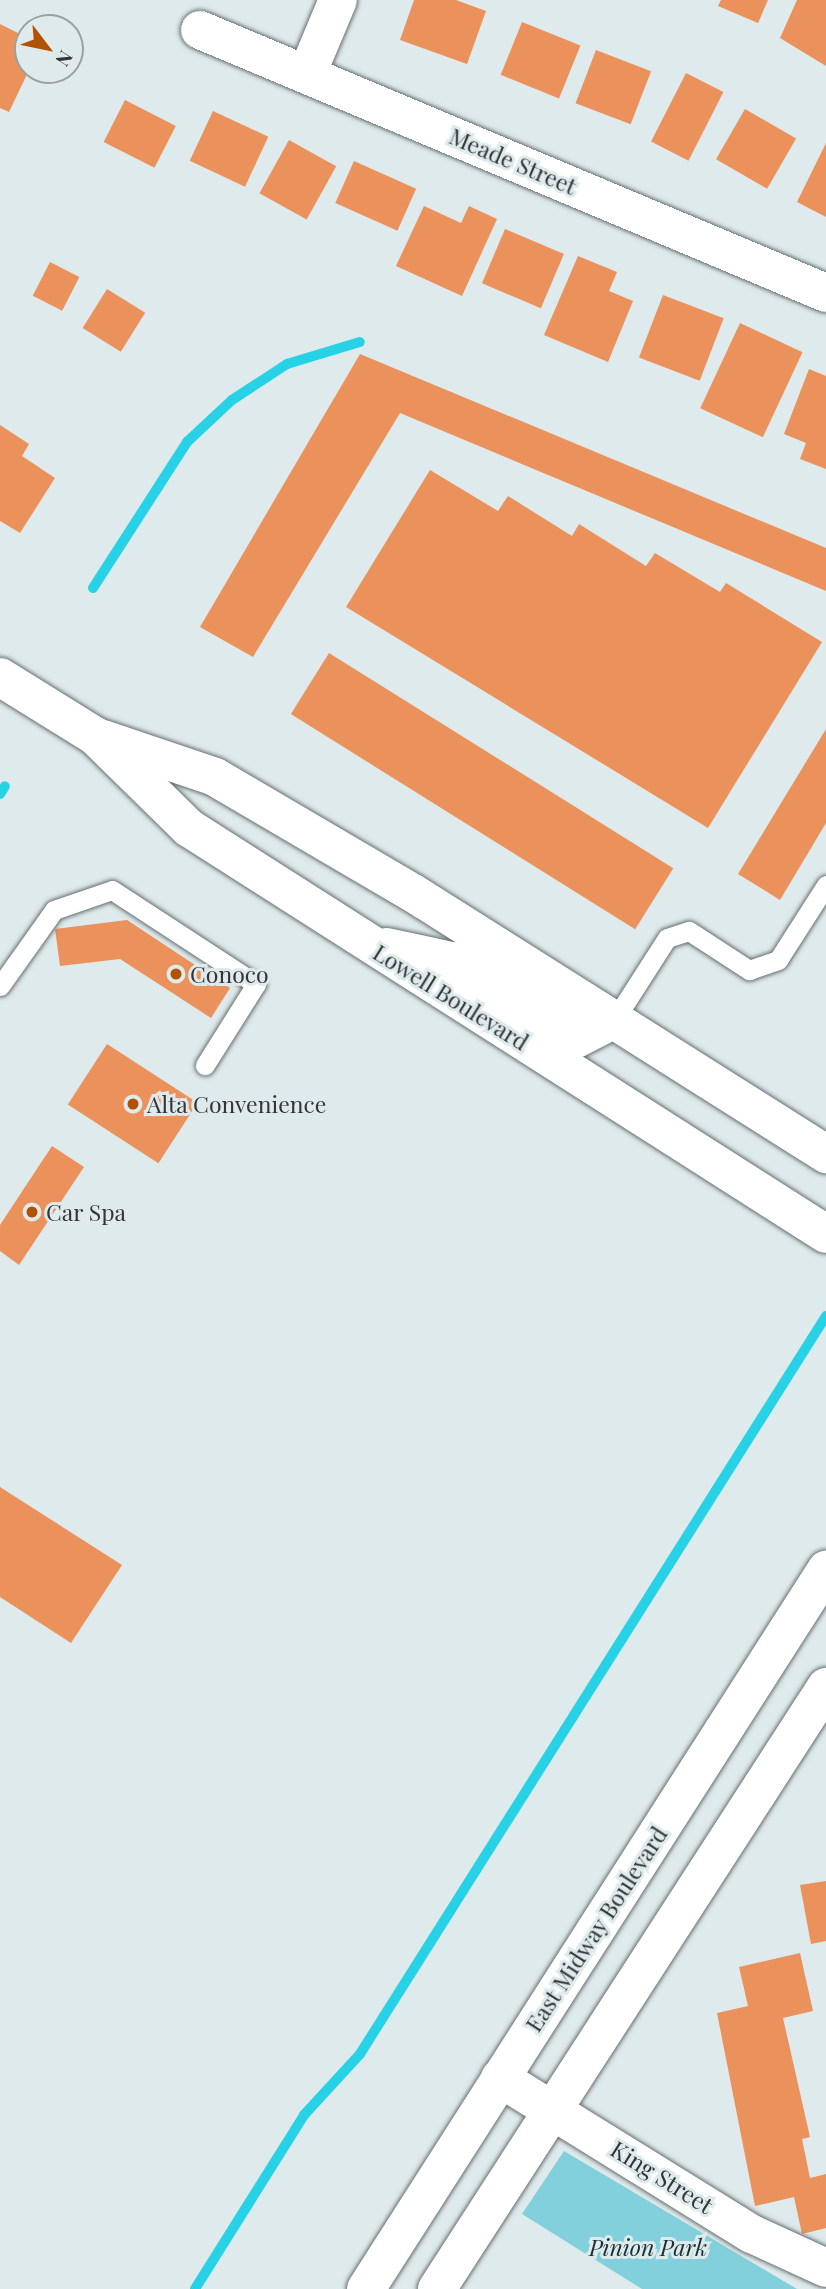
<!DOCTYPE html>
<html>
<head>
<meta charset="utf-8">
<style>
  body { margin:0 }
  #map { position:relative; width:826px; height:2289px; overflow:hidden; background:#dfeaec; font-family:"Playfair Display",serif }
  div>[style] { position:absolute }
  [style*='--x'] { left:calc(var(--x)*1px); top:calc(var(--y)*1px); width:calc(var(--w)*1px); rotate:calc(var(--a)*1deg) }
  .green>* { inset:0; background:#82d0db }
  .stream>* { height:10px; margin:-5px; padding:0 5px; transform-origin:5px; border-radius:5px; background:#28d2e6 }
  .building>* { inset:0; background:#eb915b; transform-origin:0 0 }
  .roads { filter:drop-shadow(0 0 2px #666f71) drop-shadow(0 0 2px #666f71) }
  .lane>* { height:19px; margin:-9.5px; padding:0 9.5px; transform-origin:9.5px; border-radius:9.5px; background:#fff }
  .street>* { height:38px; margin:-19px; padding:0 19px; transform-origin:19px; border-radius:19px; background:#fff }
  .secondary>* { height:38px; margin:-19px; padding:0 19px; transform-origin:19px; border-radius:19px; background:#fff }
  .dots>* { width:19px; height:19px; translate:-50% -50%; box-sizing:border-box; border:4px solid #dfeaec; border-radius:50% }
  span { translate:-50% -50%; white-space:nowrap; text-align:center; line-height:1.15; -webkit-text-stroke:6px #dfeaec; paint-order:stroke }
  .street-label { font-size:23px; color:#313535 }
  .poi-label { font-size:23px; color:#313535 }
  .left { translate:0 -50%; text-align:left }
  .park-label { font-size:23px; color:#173034; font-style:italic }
  .north { position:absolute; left:14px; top:14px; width:70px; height:70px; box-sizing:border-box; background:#dfeaec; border:2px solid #99a2a3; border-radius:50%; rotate:122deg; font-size:19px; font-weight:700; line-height:28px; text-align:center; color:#313535 }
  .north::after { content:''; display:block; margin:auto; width:24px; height:32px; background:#b05200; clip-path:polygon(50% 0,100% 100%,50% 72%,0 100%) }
</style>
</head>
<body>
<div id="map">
  <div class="green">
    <div style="clip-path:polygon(564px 2151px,797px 2289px,642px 2289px,522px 2214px)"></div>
  </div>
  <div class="stream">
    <div style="--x:93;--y:588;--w:174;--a:-57.2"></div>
    <div style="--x:187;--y:442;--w:62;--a:-43"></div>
    <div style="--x:232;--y:400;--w:66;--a:-33.2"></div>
    <div style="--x:287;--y:364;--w:76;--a:-16.8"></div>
    <div style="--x:0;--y:794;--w:9;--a:-58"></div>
    <div style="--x:195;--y:2289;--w:205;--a:-57.9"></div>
    <div style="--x:304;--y:2115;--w:83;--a:-47.4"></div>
    <div style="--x:360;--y:2054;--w:873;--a:-57.73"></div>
  </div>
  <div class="building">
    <div style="clip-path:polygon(414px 0,456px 0,486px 11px,467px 64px,400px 40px)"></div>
    <div style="clip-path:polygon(721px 0,768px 0,758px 23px,718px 6px)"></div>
    <div style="clip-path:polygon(797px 0,826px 0,826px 66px,780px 38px)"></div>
    <div style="left:522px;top:22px;width:63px;height:57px;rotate:22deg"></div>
    <div style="clip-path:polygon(0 24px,28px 38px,22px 57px,29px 70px,9px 112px,0 108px)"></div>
    <div style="left:596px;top:50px;width:59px;height:57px;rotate:21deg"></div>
    <div style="left:686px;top:73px;width:42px;height:77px;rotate:27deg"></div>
    <div style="left:125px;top:100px;width:57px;height:47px;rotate:27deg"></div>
    <div style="left:745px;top:109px;width:59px;height:58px;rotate:30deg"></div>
    <div style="left:213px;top:111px;width:61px;height:55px;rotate:25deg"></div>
    <div style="left:289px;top:140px;width:54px;height:61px;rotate:29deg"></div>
    <div style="clip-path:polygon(826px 143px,826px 217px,797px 202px)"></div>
    <div style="left:354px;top:161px;width:68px;height:46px;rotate:24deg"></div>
    <div style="clip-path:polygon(424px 206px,461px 223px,469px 206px,497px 219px,462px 296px,396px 266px)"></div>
    <div style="left:505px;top:229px;width:64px;height:59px;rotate:23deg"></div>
    <div style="clip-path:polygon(578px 256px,617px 272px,609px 291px,633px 301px,608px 362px,544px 335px)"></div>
    <div style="left:50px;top:262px;width:33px;height:38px;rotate:27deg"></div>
    <div style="left:107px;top:289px;width:45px;height:46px;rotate:32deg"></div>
    <div style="left:663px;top:295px;width:65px;height:67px;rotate:21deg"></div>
    <div style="left:740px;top:323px;width:69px;height:94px;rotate:25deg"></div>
    <div style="clip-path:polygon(360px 354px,826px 548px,826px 591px,400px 413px,253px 657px,200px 627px)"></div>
    <div style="clip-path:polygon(809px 369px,826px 376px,826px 469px,800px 459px,806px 443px,784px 434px)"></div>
    <div style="clip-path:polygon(0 425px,29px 444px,22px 456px,55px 478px,20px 533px,0 521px)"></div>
    <div style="clip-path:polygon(430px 470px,498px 511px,508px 496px,572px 536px,579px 524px,646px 566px,655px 553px,720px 592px,726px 583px,822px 642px,708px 828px,346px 607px)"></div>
    <div style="left:329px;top:653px;width:406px;height:72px;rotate:32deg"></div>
    <div style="clip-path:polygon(826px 729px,826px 823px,780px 900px,738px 874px)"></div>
    <div style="clip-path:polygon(127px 920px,230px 988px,211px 1018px,120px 959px,60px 966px,55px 929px)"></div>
    <div style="left:107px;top:1044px;width:108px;height:72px;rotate:33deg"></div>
    <div style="clip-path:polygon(52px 1146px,84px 1167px,19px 1265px,0 1251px,0 1225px)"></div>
    <div style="clip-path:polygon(0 1487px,122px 1565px,71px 1643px,0 1597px)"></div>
    <div style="clip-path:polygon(826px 1881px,826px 1941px,811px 1944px,800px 1885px)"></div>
    <div style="clip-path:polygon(800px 1953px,813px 2011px,783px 2018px,810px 2137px,802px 2139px,810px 2178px,826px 2174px,826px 2228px,802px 2234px,794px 2197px,755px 2206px,717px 2013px,748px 2006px,739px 1967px)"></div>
  </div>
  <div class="roads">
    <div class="lane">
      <div style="--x:0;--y:986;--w:93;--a:-54.6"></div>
      <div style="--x:54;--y:910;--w:61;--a:-19"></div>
      <div style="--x:112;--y:890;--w:172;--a:33.1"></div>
      <div style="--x:256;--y:984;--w:96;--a:122.2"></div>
      <div style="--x:615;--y:1019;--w:96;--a:-57.3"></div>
      <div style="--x:667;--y:938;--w:23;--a:-18"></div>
      <div style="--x:689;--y:931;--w:72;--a:33"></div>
      <div style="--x:749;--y:970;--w:31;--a:-19"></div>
      <div style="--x:778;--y:960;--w:89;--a:-57.4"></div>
    </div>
    <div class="street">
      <div style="--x:200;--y:30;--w:679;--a:22.79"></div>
      <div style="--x:307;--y:74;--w:80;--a:-67.3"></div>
      <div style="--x:500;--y:2078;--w:296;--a:31.8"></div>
      <div style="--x:752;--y:2234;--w:81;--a:24.7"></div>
    </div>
    <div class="secondary">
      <div style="--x:0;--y:677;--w:112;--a:31.8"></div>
      <div style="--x:95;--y:736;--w:132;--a:44.4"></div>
      <div style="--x:189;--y:828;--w:755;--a:32.51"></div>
      <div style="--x:103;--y:739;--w:118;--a:18.7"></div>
      <div style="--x:215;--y:777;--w:229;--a:30.4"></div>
      <div style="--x:413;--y:893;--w:489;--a:32.3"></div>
      <div style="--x:387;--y:947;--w:66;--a:12.2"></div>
      <div style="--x:452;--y:961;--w:146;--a:32.2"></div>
      <div style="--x:576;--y:1039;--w:44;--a:-27.1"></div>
      <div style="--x:366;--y:2289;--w:854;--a:-57.39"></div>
      <div style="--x:437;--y:2289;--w:717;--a:-57.13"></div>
    </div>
  </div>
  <div class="dots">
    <div style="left:176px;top:974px;background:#b05200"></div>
    <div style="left:133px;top:1104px;background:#b05200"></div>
    <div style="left:32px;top:1212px;background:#b05200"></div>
  </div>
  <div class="street-label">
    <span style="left:513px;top:161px;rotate:23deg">Meade Street</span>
    <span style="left:451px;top:997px;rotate:32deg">Lowell Boulevard</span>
    <span style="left:596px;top:1929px;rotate:-57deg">East Midway Boulevard</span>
    <span style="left:662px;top:2177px;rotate:32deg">King Street</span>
  </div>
  <div class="poi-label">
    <span class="left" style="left:190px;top:974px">Conoco</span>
    <span class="left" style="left:147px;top:1104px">Alta Convenience</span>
    <span class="left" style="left:46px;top:1212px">Car Spa</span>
  </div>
  <div class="park-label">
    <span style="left:648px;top:2247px">Pinion Park</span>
  </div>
  <div class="north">N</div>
</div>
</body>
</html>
